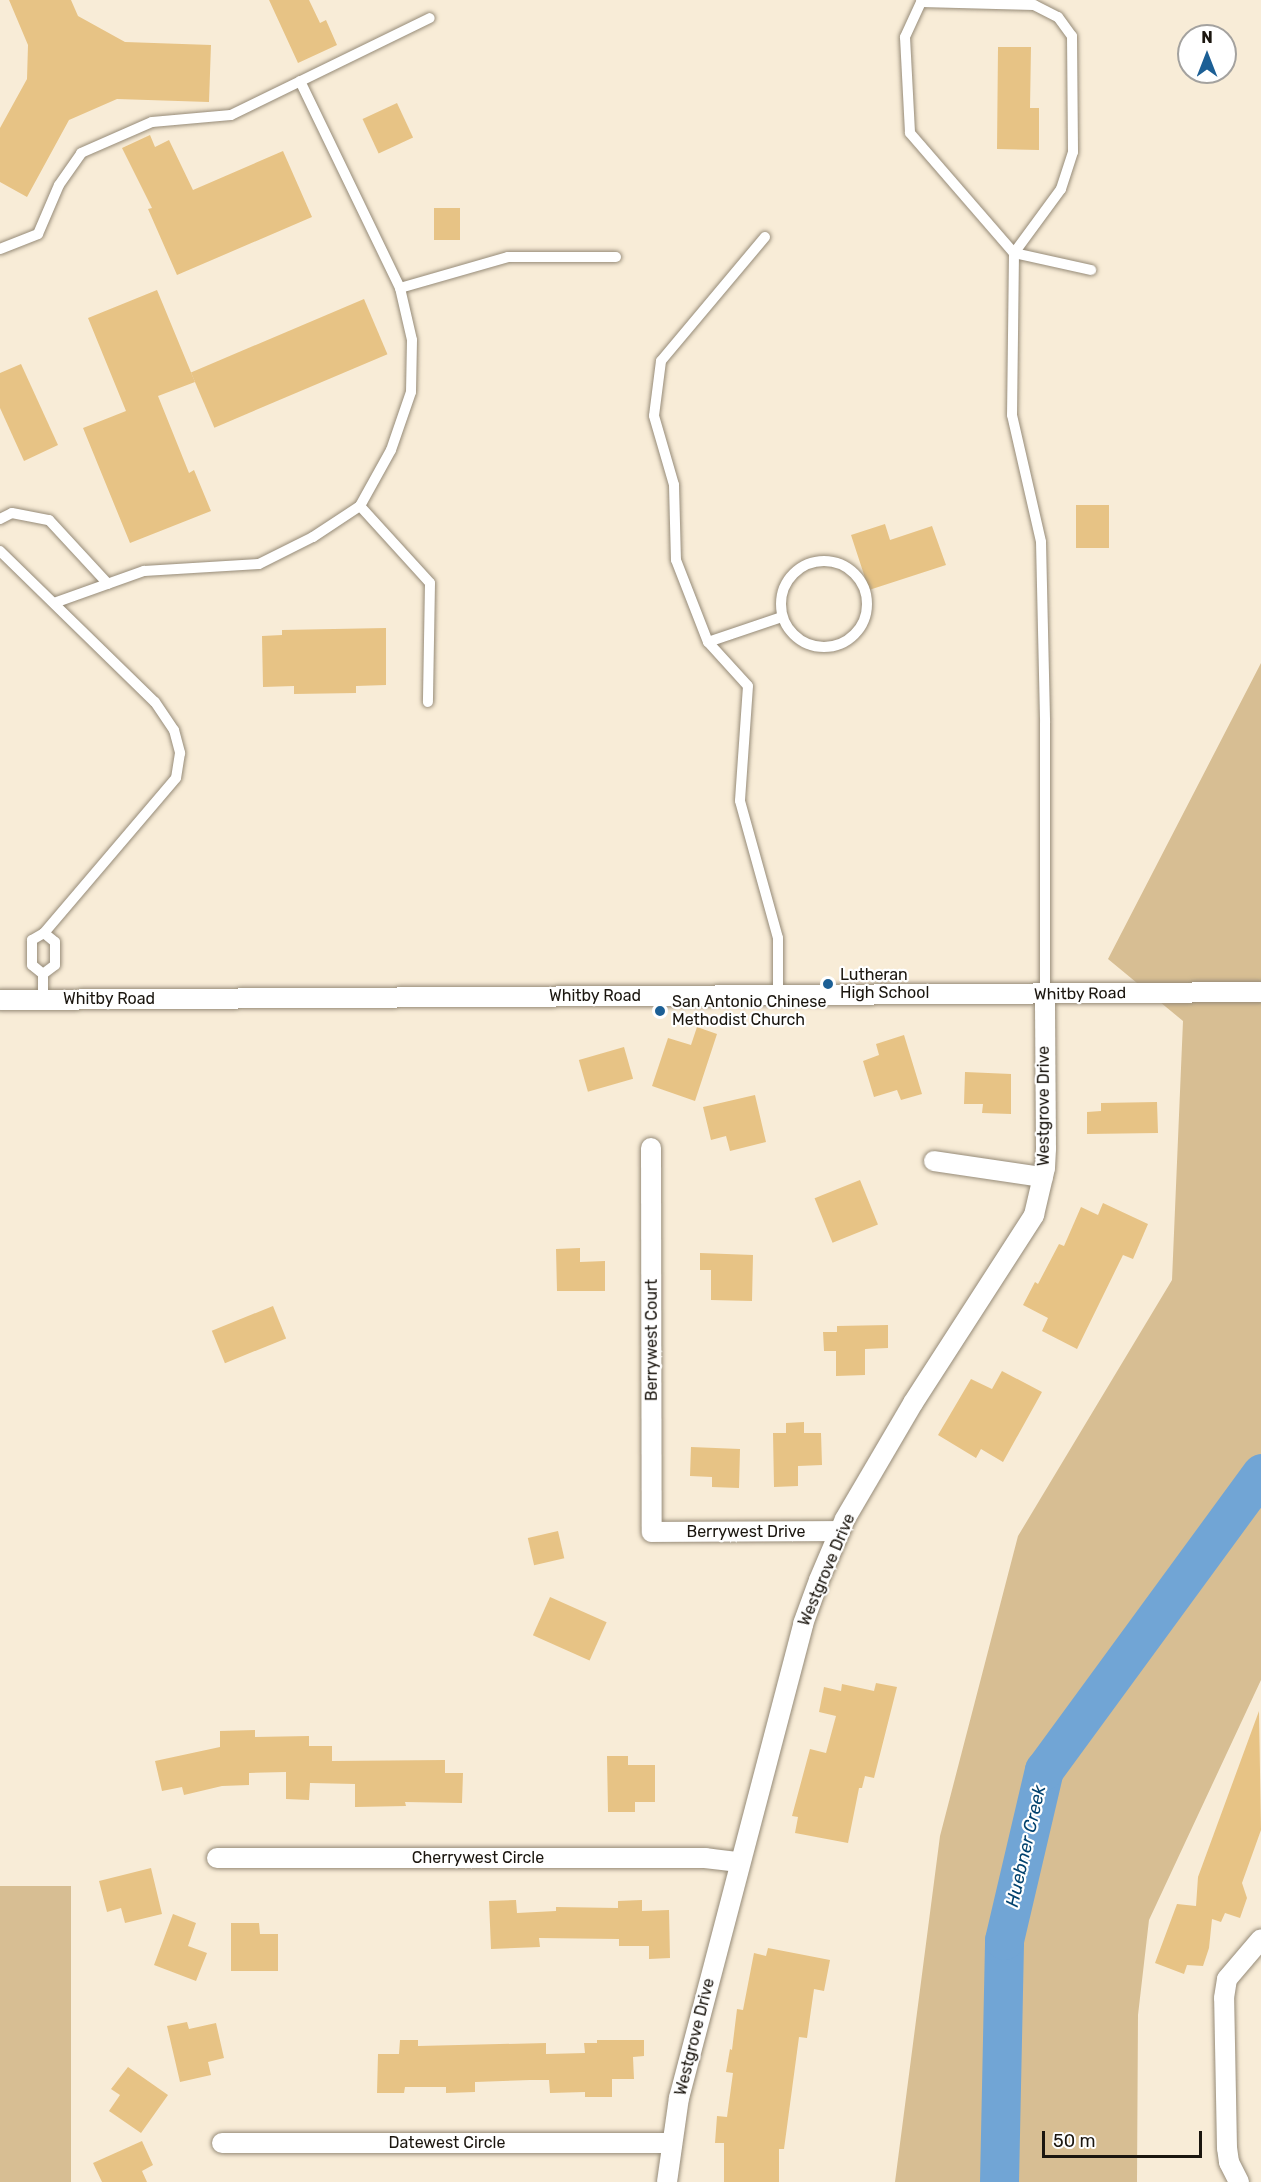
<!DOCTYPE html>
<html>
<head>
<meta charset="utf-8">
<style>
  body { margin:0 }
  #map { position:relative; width:1261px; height:2182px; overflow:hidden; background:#f8ecd7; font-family:Rubik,sans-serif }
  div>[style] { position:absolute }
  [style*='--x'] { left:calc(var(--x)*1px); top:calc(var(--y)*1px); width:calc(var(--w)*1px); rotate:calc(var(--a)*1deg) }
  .green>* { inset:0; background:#d7be93; transform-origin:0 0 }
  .river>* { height:39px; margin:-19.5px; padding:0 19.5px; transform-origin:19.5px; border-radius:19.5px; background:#71a5d5 }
  .building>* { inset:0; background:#e7c385; transform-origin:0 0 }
  .roads { filter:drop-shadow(0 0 2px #968b78) drop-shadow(0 0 2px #968b78) }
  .lane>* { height:10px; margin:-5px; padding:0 5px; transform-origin:5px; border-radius:5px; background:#fff }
  .lane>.ring { margin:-5px; padding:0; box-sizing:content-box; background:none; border:10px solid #fff; border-radius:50% }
  .street>* { height:20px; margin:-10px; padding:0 10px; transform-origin:10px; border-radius:10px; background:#fff }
  .dots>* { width:16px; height:16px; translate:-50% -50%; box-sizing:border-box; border:3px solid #fff; border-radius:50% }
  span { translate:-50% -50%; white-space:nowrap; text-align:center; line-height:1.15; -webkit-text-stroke:4.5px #fff; paint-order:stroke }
  .poi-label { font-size:16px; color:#1b160f }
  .left { translate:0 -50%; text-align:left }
  .street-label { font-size:16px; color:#1b160f }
  .water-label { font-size:18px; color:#02426e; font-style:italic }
  .north { position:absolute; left:1177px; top:24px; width:60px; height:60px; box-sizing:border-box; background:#fff; border:2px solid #a4a29f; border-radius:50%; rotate:0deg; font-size:16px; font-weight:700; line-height:24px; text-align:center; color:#1b160f }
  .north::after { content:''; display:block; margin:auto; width:21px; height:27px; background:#1c5f95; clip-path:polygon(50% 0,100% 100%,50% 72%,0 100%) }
  .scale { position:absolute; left:1042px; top:2131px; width:160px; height:27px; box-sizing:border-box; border:3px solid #1b160f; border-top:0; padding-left:8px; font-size:18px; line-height:21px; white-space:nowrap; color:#1b160f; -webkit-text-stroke:4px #fff; paint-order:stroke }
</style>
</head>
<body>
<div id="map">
  <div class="green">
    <div style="clip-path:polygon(1261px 663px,1261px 1680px,1149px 1920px,1138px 2015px,1137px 2182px,895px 2182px,940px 1836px,1018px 1536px,1172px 1280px,1183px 1021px,1108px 959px)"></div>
    <div style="left:0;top:1886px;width:71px;height:296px"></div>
  </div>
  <div class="river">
    <div style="--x:999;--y:2182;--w:242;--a:-88.8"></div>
    <div style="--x:1004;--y:1940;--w:175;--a:-76.8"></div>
    <div style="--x:1044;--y:1770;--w:368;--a:-53.8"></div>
  </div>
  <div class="building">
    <div style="clip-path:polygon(9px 0,71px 0,78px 16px,125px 42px,211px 45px,209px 102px,117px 99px,69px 120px,27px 197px,0 182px,0 128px,27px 79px,28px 45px)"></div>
    <div style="clip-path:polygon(269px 0,309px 0,320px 23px,326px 20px,337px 45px,298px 63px)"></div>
    <div style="clip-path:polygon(998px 47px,1031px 47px,1030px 108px,1039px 108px,1039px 150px,997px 149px)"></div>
    <div style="left:397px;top:103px;width:38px;height:38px;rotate:65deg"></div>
    <div style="clip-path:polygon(150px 135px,155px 147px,169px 140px,193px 190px,283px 151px,312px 217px,177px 275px,148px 209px,152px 208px,122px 148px)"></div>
    <div style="left:434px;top:208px;width:26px;height:32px"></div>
    <div style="clip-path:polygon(157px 290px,195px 382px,158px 396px,189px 473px,194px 470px,211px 511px,130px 543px,83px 428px,126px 411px,88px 318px)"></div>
    <div style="left:364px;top:299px;width:60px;height:188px;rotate:67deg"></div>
    <div style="clip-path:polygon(21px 364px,58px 445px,24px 461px,0 408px,0 373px)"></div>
    <div style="left:1109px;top:505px;width:43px;height:33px;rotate:90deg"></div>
    <div style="clip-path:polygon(885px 524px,890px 540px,932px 526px,946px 565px,869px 590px,851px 535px)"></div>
    <div style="clip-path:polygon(386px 628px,386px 685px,356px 686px,356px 693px,294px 694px,294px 686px,263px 687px,262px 636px,282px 635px,282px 630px)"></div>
    <div style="clip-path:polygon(697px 1027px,717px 1034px,695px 1101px,652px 1086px,668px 1038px,691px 1045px)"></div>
    <div style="clip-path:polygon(904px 1035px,922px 1094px,901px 1100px,897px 1090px,874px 1097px,863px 1061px,879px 1055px,876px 1044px)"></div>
    <div style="left:624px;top:1047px;width:33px;height:47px;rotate:74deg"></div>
    <div style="clip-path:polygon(965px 1072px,1011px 1074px,1011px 1114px,982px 1113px,983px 1104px,964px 1104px)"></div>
    <div style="clip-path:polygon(755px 1095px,766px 1142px,730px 1151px,726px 1136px,711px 1140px,703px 1107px)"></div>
    <div style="clip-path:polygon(1157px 1102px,1158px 1133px,1087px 1134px,1087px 1112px,1101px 1111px,1101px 1103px)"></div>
    <div style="left:860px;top:1180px;width:48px;height:49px;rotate:68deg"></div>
    <div style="clip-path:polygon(1103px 1203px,1148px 1224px,1133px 1259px,1123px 1255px,1077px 1349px,1042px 1331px,1048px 1318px,1023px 1305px,1035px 1282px,1038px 1284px,1059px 1244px,1064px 1246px,1081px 1207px,1098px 1215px)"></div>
    <div style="clip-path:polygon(580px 1248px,580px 1262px,605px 1261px,605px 1291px,557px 1291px,556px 1249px)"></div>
    <div style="clip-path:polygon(700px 1253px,753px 1255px,752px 1301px,711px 1300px,711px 1270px,700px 1270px)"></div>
    <div style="left:273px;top:1306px;width:35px;height:66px;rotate:68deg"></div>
    <div style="clip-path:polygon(888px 1325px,888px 1348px,865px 1349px,865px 1375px,836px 1376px,836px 1351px,824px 1351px,823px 1332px,837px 1332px,837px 1326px)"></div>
    <div style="clip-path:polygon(1002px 1371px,1042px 1392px,1003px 1462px,981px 1449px,976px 1458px,938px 1435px,971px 1379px,992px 1389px)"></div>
    <div style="clip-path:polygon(804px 1422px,804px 1433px,821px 1433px,822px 1465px,798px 1466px,798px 1486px,774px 1487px,773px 1433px,786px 1433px,786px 1423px)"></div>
    <div style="clip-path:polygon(691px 1447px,740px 1449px,739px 1488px,712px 1487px,712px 1477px,690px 1476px)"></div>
    <div style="left:558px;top:1531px;width:28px;height:31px;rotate:77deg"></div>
    <div style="left:550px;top:1597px;width:62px;height:42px;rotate:24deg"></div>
    <div style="clip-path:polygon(876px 1683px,897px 1687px,874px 1778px,865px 1776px,862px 1788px,859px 1788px,848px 1843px,795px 1833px,798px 1817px,792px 1816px,810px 1749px,826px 1753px,836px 1716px,819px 1712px,824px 1687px,841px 1691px,842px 1684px,874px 1691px)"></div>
    <div style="clip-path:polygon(1259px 1711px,1261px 1830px,1242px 1883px,1247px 1898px,1240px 1918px,1225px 1913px,1221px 1922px,1212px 1919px,1209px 1948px,1203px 1966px,1187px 1965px,1184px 1974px,1155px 1963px,1177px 1904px,1196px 1906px,1198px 1877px)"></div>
    <div style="clip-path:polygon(255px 1730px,255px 1737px,309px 1736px,309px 1746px,332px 1746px,332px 1761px,445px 1760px,445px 1773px,463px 1773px,462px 1803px,405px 1802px,406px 1806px,355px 1807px,355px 1784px,310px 1783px,309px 1800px,286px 1799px,286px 1772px,249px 1773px,249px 1785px,222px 1786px,184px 1795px,182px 1787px,162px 1791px,155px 1761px,220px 1747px,220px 1731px)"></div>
    <div style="clip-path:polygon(607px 1756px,628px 1756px,628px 1765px,655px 1765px,655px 1802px,635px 1802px,635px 1812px,608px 1812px)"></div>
    <div style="clip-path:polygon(151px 1868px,162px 1914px,125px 1923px,121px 1908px,107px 1912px,99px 1881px)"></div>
    <div style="clip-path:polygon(516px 1900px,517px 1913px,556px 1911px,556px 1907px,618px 1908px,618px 1901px,642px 1900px,642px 1911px,669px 1910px,670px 1958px,649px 1959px,649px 1946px,619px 1946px,619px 1939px,539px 1938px,540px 1947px,491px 1949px,489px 1901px)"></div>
    <div style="clip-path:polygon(173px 1914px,196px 1923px,188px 1946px,207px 1953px,196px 1981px,154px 1965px)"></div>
    <div style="clip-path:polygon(231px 1923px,259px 1923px,260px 1934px,278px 1934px,278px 1971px,231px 1971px)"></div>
    <div style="clip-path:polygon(768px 1948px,830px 1960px,824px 1991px,814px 1989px,807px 2038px,799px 2037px,784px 2149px,779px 2149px,779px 2182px,724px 2182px,724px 2143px,715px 2143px,717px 2116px,727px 2117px,733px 2073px,726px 2072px,730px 2049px,732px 2050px,737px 2009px,743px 2010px,754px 1953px,766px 1956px)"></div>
    <div style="clip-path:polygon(187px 2022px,189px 2029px,216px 2023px,224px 2058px,208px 2062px,211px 2075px,180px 2082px,167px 2026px)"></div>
    <div style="clip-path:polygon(400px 2040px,418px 2040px,418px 2046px,546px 2043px,546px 2054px,585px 2053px,584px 2043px,597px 2043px,597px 2040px,644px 2040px,644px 2056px,633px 2057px,634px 2079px,612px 2079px,612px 2097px,585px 2097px,585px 2092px,550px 2093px,549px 2080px,530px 2080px,475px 2082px,475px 2092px,446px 2093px,446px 2087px,405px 2087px,404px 2093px,377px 2093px,378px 2054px,399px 2054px)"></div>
    <div style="clip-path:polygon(128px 2067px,168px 2095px,141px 2133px,109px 2111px,120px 2095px,111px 2089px)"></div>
    <div style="clip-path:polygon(142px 2141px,153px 2165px,142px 2171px,147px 2182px,102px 2182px,93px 2163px)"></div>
  </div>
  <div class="roads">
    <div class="lane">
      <div style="--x:922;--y:0;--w:41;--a:114.7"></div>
      <div style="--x:905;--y:37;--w:96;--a:87"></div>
      <div style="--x:910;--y:133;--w:159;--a:49.1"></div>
      <div style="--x:1014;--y:253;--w:79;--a:12.4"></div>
      <div style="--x:921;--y:2;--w:113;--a:1.5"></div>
      <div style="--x:1034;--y:5;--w:27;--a:27"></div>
      <div style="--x:1058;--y:17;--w:24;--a:54"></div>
      <div style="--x:1072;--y:36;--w:116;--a:89.5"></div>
      <div style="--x:1073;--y:152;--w:39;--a:108"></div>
      <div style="--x:1061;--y:189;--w:79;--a:126.3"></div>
      <div style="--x:1014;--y:253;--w:162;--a:90.7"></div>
      <div style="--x:1012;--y:415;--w:130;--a:77.1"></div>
      <div style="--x:1041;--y:542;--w:181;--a:88.7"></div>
      <div style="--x:1045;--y:723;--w:271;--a:90"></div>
      <div style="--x:300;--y:81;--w:230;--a:64.2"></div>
      <div style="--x:400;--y:288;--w:53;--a:77"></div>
      <div style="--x:412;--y:340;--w:52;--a:91.1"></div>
      <div style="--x:411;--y:392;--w:61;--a:109"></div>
      <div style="--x:391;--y:450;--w:64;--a:119"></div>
      <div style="--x:360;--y:506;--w:104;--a:47.7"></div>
      <div style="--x:430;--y:583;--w:119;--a:91"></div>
      <div style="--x:765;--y:237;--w:162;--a:130"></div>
      <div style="--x:661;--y:361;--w:55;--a:97.3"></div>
      <div style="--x:654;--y:416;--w:72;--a:73.8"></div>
      <div style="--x:674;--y:485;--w:75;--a:88.5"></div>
      <div style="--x:676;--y:560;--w:88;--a:68.7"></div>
      <div style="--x:708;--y:642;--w:59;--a:47.7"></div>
      <div style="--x:748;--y:686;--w:115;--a:94"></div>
      <div style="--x:740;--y:801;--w:142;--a:74.5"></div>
      <div style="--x:778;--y:938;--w:57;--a:90"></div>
      <div style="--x:0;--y:249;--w:41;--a:-21.5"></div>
      <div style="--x:38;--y:234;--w:53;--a:-66.8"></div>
      <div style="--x:59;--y:185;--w:39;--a:-55"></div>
      <div style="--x:81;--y:153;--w:77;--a:-23.6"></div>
      <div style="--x:152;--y:122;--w:79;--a:-5.1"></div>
      <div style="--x:231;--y:115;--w:221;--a:-26"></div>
      <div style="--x:400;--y:288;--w:112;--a:-16"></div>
      <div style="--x:508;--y:257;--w:108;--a:0"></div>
      <div style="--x:0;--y:519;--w:13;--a:-27"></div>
      <div style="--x:12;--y:513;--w:38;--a:11"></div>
      <div style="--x:49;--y:520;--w:87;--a:47.3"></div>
      <div style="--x:0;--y:551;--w:216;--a:44.3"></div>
      <div style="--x:155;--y:702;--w:34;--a:56"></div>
      <div style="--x:174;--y:730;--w:24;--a:75"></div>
      <div style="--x:180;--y:753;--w:25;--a:99"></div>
      <div style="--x:176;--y:778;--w:204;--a:130.4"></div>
      <div style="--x:44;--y:933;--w:14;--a:150"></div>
      <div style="--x:32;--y:940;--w:25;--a:90"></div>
      <div style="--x:32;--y:965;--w:14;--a:39"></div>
      <div class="ring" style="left:781px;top:561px;width:76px;height:76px"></div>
      <div style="--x:54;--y:603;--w:96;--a:-19.6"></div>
      <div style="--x:144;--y:571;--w:115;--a:-3.5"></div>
      <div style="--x:259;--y:564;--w:60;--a:-26.6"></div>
      <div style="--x:313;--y:537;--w:56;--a:-33.4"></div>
      <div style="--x:708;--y:642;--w:78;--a:-18.7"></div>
      <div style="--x:43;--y:974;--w:15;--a:-37"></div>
      <div style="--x:55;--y:965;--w:23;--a:-90"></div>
      <div style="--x:55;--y:942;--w:14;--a:-141"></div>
      <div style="--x:43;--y:1000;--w:26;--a:-90"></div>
    </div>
    <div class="street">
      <div style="--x:0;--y:1000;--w:1261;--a:-0.36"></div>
      <div style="--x:651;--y:1148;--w:384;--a:89.9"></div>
      <div style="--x:652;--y:1532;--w:188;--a:-0.3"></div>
      <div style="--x:934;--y:1161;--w:110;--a:8.4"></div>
      <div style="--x:217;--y:1858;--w:488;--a:0"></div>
      <div style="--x:705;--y:1858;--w:34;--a:7"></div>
      <div style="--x:222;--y:2143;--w:450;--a:0"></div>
      <div style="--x:667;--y:2182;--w:85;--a:-81.9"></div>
      <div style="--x:679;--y:2098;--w:490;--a:-75.3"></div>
      <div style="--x:803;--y:1624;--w:47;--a:-70"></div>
      <div style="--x:819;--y:1580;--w:66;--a:-66.9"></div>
      <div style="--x:845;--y:1519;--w:134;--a:-59.6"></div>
      <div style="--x:913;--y:1403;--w:224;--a:-57.2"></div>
      <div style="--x:1034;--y:1215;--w:48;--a:-76.8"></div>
      <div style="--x:1045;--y:1168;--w:19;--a:-87"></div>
      <div style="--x:1046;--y:1149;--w:155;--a:-90.4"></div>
      <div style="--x:1239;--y:2182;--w:22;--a:-117"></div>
      <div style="--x:1229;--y:2162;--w:14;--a:-98"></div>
      <div style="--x:1227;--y:2148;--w:150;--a:-91.1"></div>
      <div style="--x:1224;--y:1998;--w:19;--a:-81"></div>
      <div style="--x:1227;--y:1979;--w:52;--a:-49.6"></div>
    </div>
  </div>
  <div class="dots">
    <div style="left:828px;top:984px;background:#1c5f95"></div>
    <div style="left:660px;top:1011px;background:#1c5f95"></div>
  </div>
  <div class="poi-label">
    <span class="left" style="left:840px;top:984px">Lutheran<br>High School</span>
    <span class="left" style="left:672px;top:1011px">San Antonio Chinese<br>Methodist Church</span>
  </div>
  <div class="street-label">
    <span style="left:1080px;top:994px;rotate:-1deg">Whitby Road</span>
    <span style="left:595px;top:996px">Whitby Road</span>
    <span style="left:109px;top:999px">Whitby Road</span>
    <span style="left:1044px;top:1106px;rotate:-90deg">Westgrove Drive</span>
    <span style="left:652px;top:1340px;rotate:-90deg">Berrywest Court</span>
    <span style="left:746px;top:1532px">Berrywest Drive</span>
    <span style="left:827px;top:1570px;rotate:-67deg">Westgrove Drive</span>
    <span style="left:478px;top:1858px">Cherrywest Circle</span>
    <span style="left:695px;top:2037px;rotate:-76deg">Westgrove Drive</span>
    <span style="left:447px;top:2143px">Datewest Circle</span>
  </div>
  <div class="water-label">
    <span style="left:1026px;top:1846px;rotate:-77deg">Huebner Creek</span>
  </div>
  <div class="north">N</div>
  <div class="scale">50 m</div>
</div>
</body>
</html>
